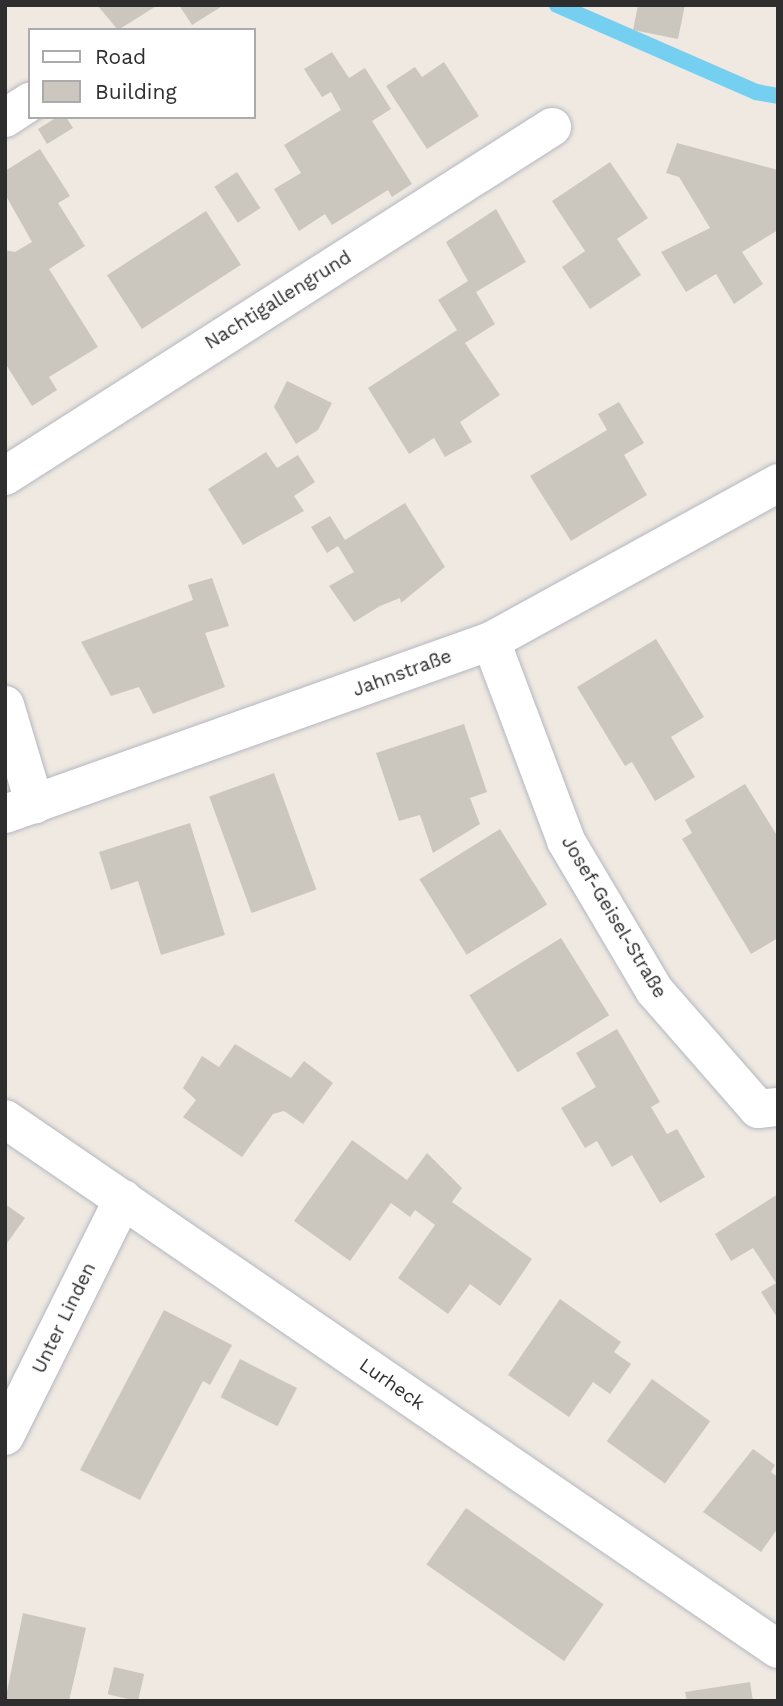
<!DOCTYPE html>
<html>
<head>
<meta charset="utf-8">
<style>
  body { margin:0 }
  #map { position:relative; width:783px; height:1706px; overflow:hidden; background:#efe9e1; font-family:"Work Sans",sans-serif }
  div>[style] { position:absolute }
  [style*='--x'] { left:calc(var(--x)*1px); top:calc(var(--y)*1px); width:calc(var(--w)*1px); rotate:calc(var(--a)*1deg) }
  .stream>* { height:16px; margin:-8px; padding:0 8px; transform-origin:8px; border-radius:8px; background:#75cff0 }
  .building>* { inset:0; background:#cbc7bf; transform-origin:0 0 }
  .roads { filter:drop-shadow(0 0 2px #b4b7c1) drop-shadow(0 0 2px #b4b7c1) }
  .minor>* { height:38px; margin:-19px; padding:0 19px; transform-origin:19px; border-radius:19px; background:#fff }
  span { translate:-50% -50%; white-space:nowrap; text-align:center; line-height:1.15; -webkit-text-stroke:7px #fff; paint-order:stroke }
  .street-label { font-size:19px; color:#2e2e2e }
  .frame { position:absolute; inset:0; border:7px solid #2e2e2e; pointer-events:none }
  .legend { position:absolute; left:28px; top:28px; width:228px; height:91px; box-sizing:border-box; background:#fff; border:2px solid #ababab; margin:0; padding:9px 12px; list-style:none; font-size:21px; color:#2e2e2e }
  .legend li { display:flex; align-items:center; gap:14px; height:35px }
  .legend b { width:35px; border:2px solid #ababab }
</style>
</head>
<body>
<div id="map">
  <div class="stream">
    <div style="--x:557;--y:5;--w:217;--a:23.6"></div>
    <div style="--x:756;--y:92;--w:22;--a:10"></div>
  </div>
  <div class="building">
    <div style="clip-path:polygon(97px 5px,158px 5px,118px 30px)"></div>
    <div style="clip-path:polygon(179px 5px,224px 5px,192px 25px)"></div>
    <div style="clip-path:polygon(638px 5px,685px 5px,678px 39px,633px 30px)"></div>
    <div style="clip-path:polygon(332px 52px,349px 78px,365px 68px,391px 109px,372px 121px,412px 184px,392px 197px,388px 190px,332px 225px,325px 214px,299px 231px,274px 189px,301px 173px,284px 145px,341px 110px,331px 92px,322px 97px,304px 69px)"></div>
    <div style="clip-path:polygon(444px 62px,479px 116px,427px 149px,386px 86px,415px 67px,422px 77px)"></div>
    <div style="clip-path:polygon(57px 117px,66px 117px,73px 128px,47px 144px,38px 129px)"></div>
    <div style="clip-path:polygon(677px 143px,778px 170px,778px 230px,742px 252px,763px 284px,734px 304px,716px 274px,686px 292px,661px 252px,710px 228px,679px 177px,666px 173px)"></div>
    <div style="clip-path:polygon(40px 149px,70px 196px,58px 203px,85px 246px,49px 269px,98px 347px,49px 377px,57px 390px,32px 406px,5px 363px,5px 250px,15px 252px,32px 242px,5px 194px,5px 171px)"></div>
    <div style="clip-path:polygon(610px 162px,648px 218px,617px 239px,641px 275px,590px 309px,562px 267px,585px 251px,552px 201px)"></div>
    <div style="left:237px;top:172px;width:43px;height:27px;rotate:57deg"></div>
    <div style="clip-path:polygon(496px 209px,526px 262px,476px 292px,495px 324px,465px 343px,500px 395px,460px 422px,472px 442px,445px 457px,434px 438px,409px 454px,368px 388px,457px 330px,438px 300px,468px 281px,446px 242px)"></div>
    <div style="left:206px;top:211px;width:64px;height:118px;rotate:57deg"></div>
    <div style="clip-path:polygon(287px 381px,332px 403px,318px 430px,296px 444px,274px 407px)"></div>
    <div style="clip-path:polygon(619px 402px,644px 443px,624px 455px,647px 495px,571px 541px,530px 476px,607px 430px,598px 414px)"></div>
    <div style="clip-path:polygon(266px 452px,277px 468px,298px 455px,315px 482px,294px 496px,304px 511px,243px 545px,208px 489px)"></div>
    <div style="clip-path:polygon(405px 503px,445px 567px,401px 603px,400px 598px,380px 606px,354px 622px,329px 586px,354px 572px,338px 546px,327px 553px,311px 527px,330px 516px,345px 540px)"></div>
    <div style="clip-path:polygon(212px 578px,229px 626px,205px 633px,225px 687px,153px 714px,139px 687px,111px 696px,81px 642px,193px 600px,188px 585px)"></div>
    <div style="clip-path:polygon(656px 639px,704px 717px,671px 737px,695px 777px,655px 801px,632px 762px,625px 766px,577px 687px)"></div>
    <div style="clip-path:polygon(464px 724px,487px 792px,470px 798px,480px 824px,433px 853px,420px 815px,399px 821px,376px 753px)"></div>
    <div style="left:274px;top:773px;width:124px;height:69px;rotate:70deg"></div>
    <div style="clip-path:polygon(745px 784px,778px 837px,778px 938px,751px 954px,682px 839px,692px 833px,685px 820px)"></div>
    <div style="clip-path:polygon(190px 823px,225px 935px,161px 955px,138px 881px,111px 890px,99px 852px)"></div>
    <div style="left:500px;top:829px;width:89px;height:95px;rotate:58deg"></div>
    <div style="left:561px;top:938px;width:91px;height:108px;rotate:58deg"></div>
    <div style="clip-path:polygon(617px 1029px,660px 1102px,651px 1107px,667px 1134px,677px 1129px,705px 1177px,660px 1203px,632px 1155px,612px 1167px,597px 1141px,585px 1148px,561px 1108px,596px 1087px,576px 1053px)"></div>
    <div style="clip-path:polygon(235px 1044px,291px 1078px,304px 1061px,333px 1083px,303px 1124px,284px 1111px,273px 1114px,242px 1157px,183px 1117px,196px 1100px,183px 1088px,202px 1056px,219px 1067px)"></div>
    <div style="clip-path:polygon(352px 1140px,407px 1180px,427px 1153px,462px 1188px,452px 1202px,532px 1259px,500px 1306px,470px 1284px,448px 1314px,398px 1278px,435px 1225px,415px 1210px,410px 1217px,391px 1203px,350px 1261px,294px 1221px)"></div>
    <div style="clip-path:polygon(778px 1194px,778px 1319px,761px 1292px,776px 1283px,753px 1248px,731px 1261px,715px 1234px)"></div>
    <div style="clip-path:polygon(5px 1204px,25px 1218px,5px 1246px)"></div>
    <div style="clip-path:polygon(560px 1299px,621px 1342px,614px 1352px,631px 1364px,610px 1394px,593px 1382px,569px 1417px,508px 1375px)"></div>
    <div style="clip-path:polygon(164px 1310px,232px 1345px,210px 1385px,203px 1381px,140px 1500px,80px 1470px)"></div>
    <div style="left:240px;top:1359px;width:64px;height:43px;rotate:27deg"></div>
    <div style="left:652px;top:1379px;width:72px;height:77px;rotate:36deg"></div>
    <div style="clip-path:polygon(753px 1449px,775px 1465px,771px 1472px,778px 1477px,778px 1528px,761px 1552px,703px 1512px)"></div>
    <div style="left:466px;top:1508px;width:168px;height:69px;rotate:35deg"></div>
    <div style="clip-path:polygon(23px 1613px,86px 1628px,69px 1701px,5px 1701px)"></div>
    <div style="left:114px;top:1667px;width:31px;height:28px;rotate:13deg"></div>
    <div style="clip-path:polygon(750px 1682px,753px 1701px,687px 1701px,685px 1692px)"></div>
  </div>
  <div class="roads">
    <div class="minor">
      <div style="--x:5;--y:118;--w:30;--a:-33"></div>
      <div style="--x:5;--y:476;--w:649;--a:-32.54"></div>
      <div style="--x:491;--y:641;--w:214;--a:69.4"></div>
      <div style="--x:566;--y:841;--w:173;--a:59.4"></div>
      <div style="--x:654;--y:990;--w:158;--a:48.8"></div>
      <div style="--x:758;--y:1109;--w:20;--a:-6"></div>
      <div style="--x:5;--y:705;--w:104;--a:73.3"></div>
      <div style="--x:5;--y:814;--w:516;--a:-19.59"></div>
      <div style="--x:491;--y:641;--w:328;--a:-28.8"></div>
      <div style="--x:5;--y:1119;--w:937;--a:34.44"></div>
      <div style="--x:5;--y:1436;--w:265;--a:-63.5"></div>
    </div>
  </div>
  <div class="street-label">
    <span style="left:278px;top:300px;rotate:-32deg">Nachtigallengrund</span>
    <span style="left:402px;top:673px;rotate:-20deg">Jahnstraße</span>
    <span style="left:614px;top:917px;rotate:59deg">Josef-Geisel-Straße</span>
    <span style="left:64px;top:1318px;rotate:-64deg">Unter Linden</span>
    <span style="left:392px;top:1384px;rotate:35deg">Lurheck</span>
  </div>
  <div class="frame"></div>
  <ul class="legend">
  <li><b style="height:9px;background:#fff"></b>Road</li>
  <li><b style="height:19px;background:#cbc7bf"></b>Building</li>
  </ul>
</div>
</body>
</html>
